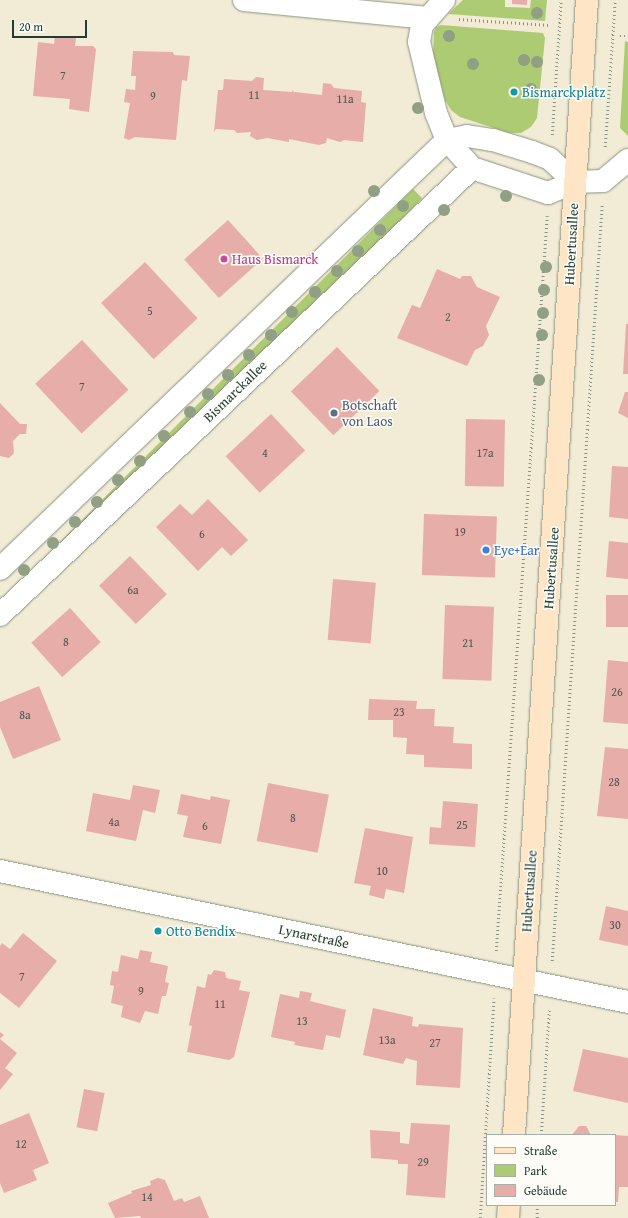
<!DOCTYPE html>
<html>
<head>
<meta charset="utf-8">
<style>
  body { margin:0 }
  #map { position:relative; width:628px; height:1218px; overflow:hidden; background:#f2ebd5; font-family:"Gentium Book Plus",serif }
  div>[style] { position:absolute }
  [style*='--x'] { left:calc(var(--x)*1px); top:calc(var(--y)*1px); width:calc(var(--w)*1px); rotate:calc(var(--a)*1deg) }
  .green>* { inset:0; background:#adcb73; transform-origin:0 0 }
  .building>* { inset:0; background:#e7ada8; transform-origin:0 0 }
  .path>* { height:2.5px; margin-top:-1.25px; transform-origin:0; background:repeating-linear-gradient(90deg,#889484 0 1px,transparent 0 4px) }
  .roads { filter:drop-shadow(0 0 1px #889484) drop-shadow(0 0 1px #889484) }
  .street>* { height:22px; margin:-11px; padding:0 11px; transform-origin:11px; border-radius:11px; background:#fff }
  .secondary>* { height:22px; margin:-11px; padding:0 11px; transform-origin:11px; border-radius:11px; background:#fde5c5 }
  .trees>* { width:12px; height:12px; margin:-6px; border-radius:50%; background:#919f85 }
  .dots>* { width:11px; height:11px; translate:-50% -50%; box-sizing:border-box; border:2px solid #fdfcf7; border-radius:50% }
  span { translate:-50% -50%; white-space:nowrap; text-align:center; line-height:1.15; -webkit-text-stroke:3px #fdfcf7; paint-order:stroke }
  .number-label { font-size:12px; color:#515951 }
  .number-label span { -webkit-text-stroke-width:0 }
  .culture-label { font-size:14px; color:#0d838f }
  .left { translate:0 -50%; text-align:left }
  .street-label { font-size:14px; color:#1f3d34 }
  .hotel-label { font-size:14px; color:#b23c85 }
  .service-label { font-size:14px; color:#4e5e75 }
  .shop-label { font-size:14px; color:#366cbe }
  .legend { position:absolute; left:486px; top:1134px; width:130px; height:72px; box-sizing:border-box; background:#fdfcf7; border:1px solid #a4b0a9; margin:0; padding:5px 7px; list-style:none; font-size:12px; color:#1f3d34 }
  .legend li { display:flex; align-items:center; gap:8px; height:20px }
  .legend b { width:20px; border:1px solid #a4b0a9 }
  .scale { position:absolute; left:12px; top:20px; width:75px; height:18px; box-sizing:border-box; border:2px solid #1f3d34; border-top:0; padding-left:5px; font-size:12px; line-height:14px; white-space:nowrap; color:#1f3d34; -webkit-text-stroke:3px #fdfcf7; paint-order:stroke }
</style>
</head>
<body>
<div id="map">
  <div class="green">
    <div style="clip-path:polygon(463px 0,505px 0,505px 7px,530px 8px,531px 0,547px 0,545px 21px,448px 14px)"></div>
    <div style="clip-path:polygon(441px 25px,543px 33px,545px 38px,537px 118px,531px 127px,521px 133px,509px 133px,460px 117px,451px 110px,445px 100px,433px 55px,434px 32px,436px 27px)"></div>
    <div style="clip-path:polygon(625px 41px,628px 42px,628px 136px,620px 128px)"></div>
    <div style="left:413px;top:189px;width:13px;height:572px;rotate:45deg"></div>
  </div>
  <div class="building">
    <div style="clip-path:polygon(512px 0,527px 0,527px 5px,512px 4px)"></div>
    <div style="clip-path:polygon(55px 36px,76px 38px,75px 46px,93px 46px,96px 49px,89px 112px,69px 109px,70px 99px,33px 96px,38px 42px,54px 44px)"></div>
    <div style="clip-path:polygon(133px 51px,173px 52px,174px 55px,190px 56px,187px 81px,182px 80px,176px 140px,135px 137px,129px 140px,124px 138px,130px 103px,124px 102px,126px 89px,135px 90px,136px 76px,131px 76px)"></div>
    <div style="clip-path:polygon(256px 77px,264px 78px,263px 90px,292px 92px,292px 90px,294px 92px,322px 95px,323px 83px,331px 84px,334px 88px,362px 91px,361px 102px,366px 103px,363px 142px,344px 140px,340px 142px,327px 138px,326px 143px,319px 145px,289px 139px,289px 142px,267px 138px,257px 140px,250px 136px,251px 132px,237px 133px,234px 130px,216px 129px,214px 132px,218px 90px,223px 90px,224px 79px,252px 81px)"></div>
    <div style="left:228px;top:220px;width:52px;height:59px;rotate:48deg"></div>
    <div style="left:145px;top:262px;width:77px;height:60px;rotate:47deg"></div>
    <div style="clip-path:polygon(437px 269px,460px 279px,462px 276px,471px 276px,477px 287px,500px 297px,486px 326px,489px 335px,483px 346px,475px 350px,467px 366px,397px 338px,412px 305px,420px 308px)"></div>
    <div style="clip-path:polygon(626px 324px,628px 324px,628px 374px,623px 374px)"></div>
    <div style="left:82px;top:340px;width:68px;height:64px;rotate:47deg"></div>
    <div style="left:337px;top:347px;width:61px;height:64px;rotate:46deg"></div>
    <div style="clip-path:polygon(625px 392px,628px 392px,628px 418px,618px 413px)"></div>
    <div style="clip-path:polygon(0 403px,20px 424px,27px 424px,26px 434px,20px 434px,13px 441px,14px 453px,9px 458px,0 456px)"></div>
    <div style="left:271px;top:414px;width:50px;height:62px;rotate:47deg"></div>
    <div style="left:466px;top:419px;width:39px;height:67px;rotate:1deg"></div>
    <div style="clip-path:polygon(612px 466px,628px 467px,628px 519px,609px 517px)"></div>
    <div style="clip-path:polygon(208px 499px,248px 540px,231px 556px,222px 547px,198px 571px,156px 527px,180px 504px,192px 515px)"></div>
    <div style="left:424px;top:514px;width:73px;height:61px;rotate:2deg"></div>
    <div style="clip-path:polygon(609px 541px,628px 543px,628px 579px,606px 577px)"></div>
    <div style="left:130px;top:556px;width:53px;height:43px;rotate:46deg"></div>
    <div style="left:333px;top:579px;width:43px;height:61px;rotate:5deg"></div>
    <div style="left:606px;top:595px;width:22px;height:32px"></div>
    <div style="left:445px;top:605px;width:49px;height:74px;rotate:2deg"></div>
    <div style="left:70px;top:608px;width:46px;height:52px;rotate:48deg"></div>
    <div style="clip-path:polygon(608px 660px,628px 662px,628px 724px,603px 722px)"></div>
    <div style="clip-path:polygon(39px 686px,61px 740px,13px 759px,0 727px,0 702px)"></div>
    <div style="clip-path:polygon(369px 699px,417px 701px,416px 709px,435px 709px,434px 726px,454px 727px,453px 743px,472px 744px,472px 769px,424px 767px,424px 755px,406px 754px,407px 738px,393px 737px,393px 720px,368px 720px)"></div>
    <div style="clip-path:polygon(605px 747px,628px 749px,628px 819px,597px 816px)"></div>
    <div style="left:268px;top:783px;width:62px;height:59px;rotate:11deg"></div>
    <div style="clip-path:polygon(133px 785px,160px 790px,155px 813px,143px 810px,136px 841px,86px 831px,93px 793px,130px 800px)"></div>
    <div style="clip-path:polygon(181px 794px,210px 800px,211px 796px,230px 800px,221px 844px,183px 837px,188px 816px,177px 814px)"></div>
    <div style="clip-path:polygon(443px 801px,478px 804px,475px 847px,429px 844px,430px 827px,441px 828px)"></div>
    <div style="clip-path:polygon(365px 828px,413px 837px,404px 893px,386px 889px,384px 899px,369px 895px,371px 886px,354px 883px)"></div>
    <div style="clip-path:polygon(606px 906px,628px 911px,628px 946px,599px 940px)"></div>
    <div style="clip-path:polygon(23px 933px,57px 961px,19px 1008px,0 993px,0 946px,2px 943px,10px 949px)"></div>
    <div style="clip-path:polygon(140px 950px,152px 952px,150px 962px,168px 966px,165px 982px,169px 983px,166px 996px,162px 996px,158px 1014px,145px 1011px,140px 1023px,121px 1017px,123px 1006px,111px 1003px,114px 986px,110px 985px,112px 971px,118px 972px,121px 955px,138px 959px)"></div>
    <div style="clip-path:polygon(214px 970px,225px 972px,226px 978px,241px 981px,239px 990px,250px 992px,234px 1057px,229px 1060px,187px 1052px,192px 1026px,189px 1025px,197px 986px,205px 988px,208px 974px,211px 975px)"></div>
    <div style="clip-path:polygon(300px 991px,312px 993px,310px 1001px,346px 1010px,340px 1038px,326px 1035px,323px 1050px,294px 1045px,295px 1042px,271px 1037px,280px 994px,299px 998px)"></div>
    <div style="clip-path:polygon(373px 1008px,413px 1017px,412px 1026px,418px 1027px,419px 1024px,463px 1028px,460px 1088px,416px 1085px,417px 1061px,406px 1058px,403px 1064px,363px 1055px)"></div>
    <div style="clip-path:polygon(0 1032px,4px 1035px,0 1039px,17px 1053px,5px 1068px,13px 1074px,0 1090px)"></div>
    <div style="clip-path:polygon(583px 1049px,628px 1058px,628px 1103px,573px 1091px)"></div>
    <div style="left:84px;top:1089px;width:21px;height:39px;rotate:11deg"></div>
    <div style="clip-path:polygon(29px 1113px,49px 1163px,33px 1170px,37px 1180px,4px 1193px,0 1183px,0 1125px)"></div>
    <div style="clip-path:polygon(411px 1123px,450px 1125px,445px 1198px,406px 1195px,408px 1164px,398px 1164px,398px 1160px,371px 1158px,370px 1130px,400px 1132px,400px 1143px,409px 1144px)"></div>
    <div style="clip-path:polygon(579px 1126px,586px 1126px,591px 1135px,572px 1135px)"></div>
    <div style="clip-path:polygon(615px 1135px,628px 1136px,628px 1187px,619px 1187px,618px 1202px,615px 1202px)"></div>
    <div style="clip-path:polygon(158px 1178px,165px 1180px,174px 1201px,182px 1198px,184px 1202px,200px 1196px,209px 1218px,141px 1218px,140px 1216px,115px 1218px,108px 1203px,132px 1193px,131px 1191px,151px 1185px,150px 1181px)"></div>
  </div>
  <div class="path">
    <div style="--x:459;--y:19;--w:91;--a:3.8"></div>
    <div style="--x:620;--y:36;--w:8;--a:0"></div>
    <div style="--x:552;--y:135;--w:135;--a:-86.2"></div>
    <div style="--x:605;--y:147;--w:147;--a:-86.1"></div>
    <div style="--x:496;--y:951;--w:737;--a:-86.03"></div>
    <div style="--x:552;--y:961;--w:759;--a:-86.22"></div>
    <div style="--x:541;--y:1135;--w:125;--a:-86.3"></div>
    <div style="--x:480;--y:1218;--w:220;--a:-86.4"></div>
    <div style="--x:537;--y:1218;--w:13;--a:-90"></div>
  </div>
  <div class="roads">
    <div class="street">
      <div style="--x:244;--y:0;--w:185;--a:5.6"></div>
      <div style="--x:444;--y:0;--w:33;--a:131"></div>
      <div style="--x:422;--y:25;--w:17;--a:100"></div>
      <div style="--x:419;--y:42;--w:73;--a:76.5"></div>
      <div style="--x:436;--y:113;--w:29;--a:68"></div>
      <div style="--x:447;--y:140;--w:38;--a:48"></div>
      <div style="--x:472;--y:168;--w:80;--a:18.2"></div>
      <div style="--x:548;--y:193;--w:29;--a:-22"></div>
      <div style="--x:575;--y:182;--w:28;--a:-2"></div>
      <div style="--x:603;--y:181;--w:33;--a:-40"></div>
      <div style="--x:0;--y:569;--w:620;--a:-43.82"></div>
      <div style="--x:447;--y:140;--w:20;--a:-11"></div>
      <div style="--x:467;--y:136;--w:26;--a:9"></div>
      <div style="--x:493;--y:140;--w:41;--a:17.1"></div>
      <div style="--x:532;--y:152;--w:19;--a:21"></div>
      <div style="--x:550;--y:159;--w:34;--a:43"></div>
      <div style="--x:0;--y:615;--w:650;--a:-43.44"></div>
      <div style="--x:0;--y:871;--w:642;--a:11.78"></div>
    </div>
    <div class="secondary">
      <div style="--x:514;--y:1135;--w:1137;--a:-86.32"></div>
      <div style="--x:508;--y:1218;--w:13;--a:-86"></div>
    </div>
  </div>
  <div class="trees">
    <div style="left:537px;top:13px"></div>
    <div style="left:449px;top:36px"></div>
    <div style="left:524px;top:60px"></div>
    <div style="left:537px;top:62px"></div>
    <div style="left:473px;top:64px"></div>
    <div style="left:531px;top:89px"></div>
    <div style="left:418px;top:108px"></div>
    <div style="left:374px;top:191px"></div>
    <div style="left:506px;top:196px"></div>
    <div style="left:403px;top:206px"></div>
    <div style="left:444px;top:210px"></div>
    <div style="left:380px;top:230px"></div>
    <div style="left:358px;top:251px"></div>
    <div style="left:546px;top:267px"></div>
    <div style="left:337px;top:271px"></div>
    <div style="left:544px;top:290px"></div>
    <div style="left:315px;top:292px"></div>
    <div style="left:292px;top:312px"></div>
    <div style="left:543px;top:313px"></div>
    <div style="left:271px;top:335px"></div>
    <div style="left:542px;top:335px"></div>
    <div style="left:249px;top:355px"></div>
    <div style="left:228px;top:375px"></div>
    <div style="left:539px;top:380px"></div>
    <div style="left:208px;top:394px"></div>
    <div style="left:190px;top:412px"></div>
    <div style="left:164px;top:436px"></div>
    <div style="left:140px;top:461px"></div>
    <div style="left:118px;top:480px"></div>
    <div style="left:97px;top:502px"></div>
    <div style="left:75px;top:522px"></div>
    <div style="left:53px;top:543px"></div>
    <div style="left:24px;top:570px"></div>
  </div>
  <div class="dots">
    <div style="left:514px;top:92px;background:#0f9aa8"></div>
    <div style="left:224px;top:259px;background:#d1479c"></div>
    <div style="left:334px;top:413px;background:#5c6f8a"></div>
    <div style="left:486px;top:550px;background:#3f7fe0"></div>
    <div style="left:158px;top:931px;background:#0f9aa8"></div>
  </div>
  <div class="number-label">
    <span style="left:63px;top:76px">7</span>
    <span style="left:254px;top:95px">11</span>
    <span style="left:153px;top:96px">9</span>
    <span style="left:345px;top:99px">11a</span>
    <span style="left:150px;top:311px">5</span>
    <span style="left:448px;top:317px">2</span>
    <span style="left:82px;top:387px">7</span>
    <span style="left:265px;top:453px">4</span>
    <span style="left:485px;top:453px">17a</span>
    <span style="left:460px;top:532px">19</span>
    <span style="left:202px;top:534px">6</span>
    <span style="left:133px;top:590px">6a</span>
    <span style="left:66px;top:642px">8</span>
    <span style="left:468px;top:643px">21</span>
    <span style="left:617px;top:692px">26</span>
    <span style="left:399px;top:712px">23</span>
    <span style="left:25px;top:715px">8a</span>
    <span style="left:614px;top:782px">28</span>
    <span style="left:293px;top:818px">8</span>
    <span style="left:114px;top:822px">4a</span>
    <span style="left:462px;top:825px">25</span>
    <span style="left:205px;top:826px">6</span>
    <span style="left:382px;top:871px">10</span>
    <span style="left:615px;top:925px">30</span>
    <span style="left:22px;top:977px">7</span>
    <span style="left:141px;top:991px">9</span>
    <span style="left:220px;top:1004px">11</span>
    <span style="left:302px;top:1021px">13</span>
    <span style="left:387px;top:1040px">13a</span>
    <span style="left:435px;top:1043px">27</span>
    <span style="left:21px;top:1144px">12</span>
    <span style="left:423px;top:1162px">29</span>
    <span style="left:147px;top:1197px">14</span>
  </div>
  <div class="culture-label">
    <span class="left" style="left:522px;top:92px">Bismarckplatz</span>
    <span class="left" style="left:166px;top:931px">Otto Bendix</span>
  </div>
  <div class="street-label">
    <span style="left:571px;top:244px;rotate:-87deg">Hubertusallee</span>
    <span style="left:235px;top:391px;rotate:-44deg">Bismarckallee</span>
    <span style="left:551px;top:568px;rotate:-86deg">Hubertusallee</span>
    <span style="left:529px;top:891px;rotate:-86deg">Hubertusallee</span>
    <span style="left:314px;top:936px;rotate:12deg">Lynarstraße</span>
  </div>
  <div class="hotel-label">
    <span class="left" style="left:232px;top:259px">Haus Bismarck</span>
  </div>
  <div class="service-label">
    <span class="left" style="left:342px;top:413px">Botschaft<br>von Laos</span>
  </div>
  <div class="shop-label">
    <span class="left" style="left:494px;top:550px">Eye+Ear</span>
  </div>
  <ul class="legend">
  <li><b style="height:5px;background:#fde5c5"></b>Straße</li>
  <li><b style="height:11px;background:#adcb73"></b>Park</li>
  <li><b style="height:11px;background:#e7ada8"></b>Gebäude</li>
  </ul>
  <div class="scale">20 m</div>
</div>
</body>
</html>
